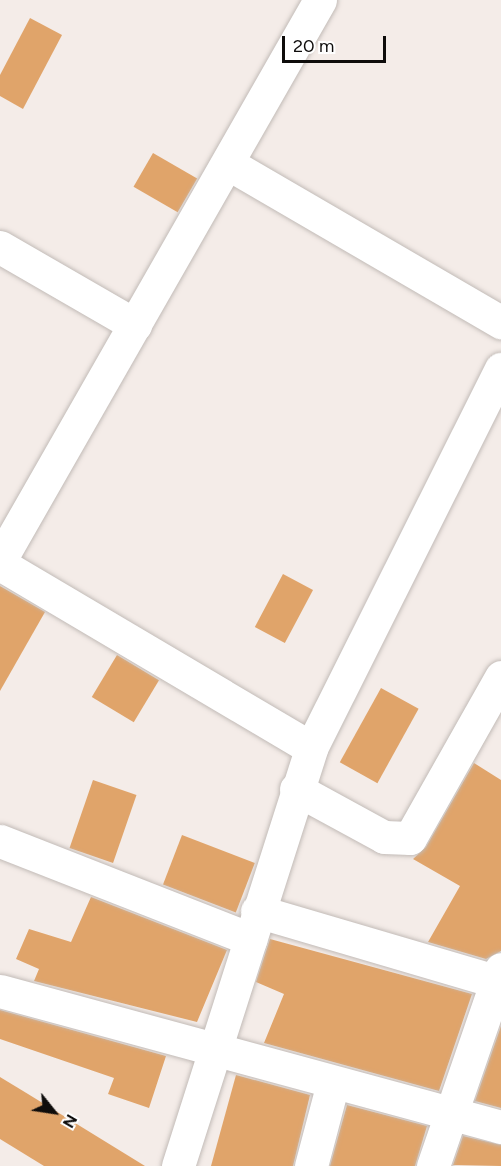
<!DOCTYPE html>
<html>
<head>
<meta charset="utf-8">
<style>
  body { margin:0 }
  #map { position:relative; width:501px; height:1166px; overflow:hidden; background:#f4ece8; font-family:Figtree,sans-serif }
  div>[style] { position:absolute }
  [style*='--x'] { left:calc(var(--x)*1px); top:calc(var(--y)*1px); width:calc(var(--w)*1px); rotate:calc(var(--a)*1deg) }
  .building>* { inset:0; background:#e0a46a; transform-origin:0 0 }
  .roads { filter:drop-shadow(0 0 2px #c2bbb7) drop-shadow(0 0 2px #c2bbb7) }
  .minor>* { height:33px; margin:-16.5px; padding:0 16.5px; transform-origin:16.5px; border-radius:16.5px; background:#fff }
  span { translate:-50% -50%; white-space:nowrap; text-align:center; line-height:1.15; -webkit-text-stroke:5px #fff; paint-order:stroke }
  .north { position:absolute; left:24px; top:1082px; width:60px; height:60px; -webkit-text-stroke:4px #fff; paint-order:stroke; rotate:120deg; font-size:16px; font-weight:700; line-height:24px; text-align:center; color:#0e0c0b }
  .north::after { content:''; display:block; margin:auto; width:21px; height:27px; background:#0e0c0b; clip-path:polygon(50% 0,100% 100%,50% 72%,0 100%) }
  .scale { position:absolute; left:282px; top:36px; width:104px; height:27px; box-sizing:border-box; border:3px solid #0e0c0b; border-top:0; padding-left:8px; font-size:18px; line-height:21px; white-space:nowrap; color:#0e0c0b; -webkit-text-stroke:4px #fff; paint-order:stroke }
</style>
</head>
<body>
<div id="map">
  <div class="building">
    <div style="clip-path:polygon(30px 18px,62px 35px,23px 109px,0 96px,0 75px)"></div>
    <div style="left:153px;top:153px;width:51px;height:39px;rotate:30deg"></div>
    <div style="left:283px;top:574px;width:34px;height:60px;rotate:28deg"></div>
    <div style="clip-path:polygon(0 586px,45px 612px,0 691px)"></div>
    <div style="left:117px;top:655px;width:49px;height:49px;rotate:31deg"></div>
    <div style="left:381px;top:688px;width:43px;height:85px;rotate:29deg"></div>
    <div style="clip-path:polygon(474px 763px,501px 780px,501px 951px,486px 959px,428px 942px,460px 886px,413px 859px,426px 847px)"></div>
    <div style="left:93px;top:780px;width:46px;height:72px;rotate:19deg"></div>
    <div style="left:182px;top:835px;width:78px;height:53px;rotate:21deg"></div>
    <div style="clip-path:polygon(91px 897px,227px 950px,197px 1022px,34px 981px,39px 969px,16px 959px,29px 929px,71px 942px)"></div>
    <div style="clip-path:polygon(270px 939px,472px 994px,439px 1091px,264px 1043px,284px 994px,256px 982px)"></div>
    <div style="clip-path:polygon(0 1010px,166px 1056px,149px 1108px,108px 1094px,114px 1078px,0 1039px)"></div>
    <div style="clip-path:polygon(501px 1026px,501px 1108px,475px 1101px)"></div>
    <div style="clip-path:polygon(236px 1075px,310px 1095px,293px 1166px,211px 1166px)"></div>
    <div style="clip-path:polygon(0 1077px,28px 1094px,145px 1166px,44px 1166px,0 1139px)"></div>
    <div style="clip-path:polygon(347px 1105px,427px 1126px,415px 1166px,330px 1166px)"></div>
    <div style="clip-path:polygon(463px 1136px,501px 1145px,501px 1166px,453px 1165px)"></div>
  </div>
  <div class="roads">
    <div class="minor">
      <div style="--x:229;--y:164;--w:315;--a:30.2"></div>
      <div style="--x:0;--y:247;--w:156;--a:30"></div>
      <div style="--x:0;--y:560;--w:645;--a:-60.26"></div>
      <div style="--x:0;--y:564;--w:361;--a:30.6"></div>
      <div style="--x:296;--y:789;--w:100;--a:28.6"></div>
      <div style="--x:384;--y:837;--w:26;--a:2"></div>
      <div style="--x:410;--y:838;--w:185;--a:-60.5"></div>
      <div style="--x:0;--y:841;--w:269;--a:21.4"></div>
      <div style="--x:257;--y:911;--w:254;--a:16.4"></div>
      <div style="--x:0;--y:991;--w:519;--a:15.19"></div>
      <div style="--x:178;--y:1166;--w:439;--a:-72.3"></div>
      <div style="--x:311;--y:748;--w:424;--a:-63.4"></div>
      <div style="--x:311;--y:1166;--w:86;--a:-75.2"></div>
      <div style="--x:433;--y:1166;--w:208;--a:-71"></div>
    </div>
  </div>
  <div class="north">N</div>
  <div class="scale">20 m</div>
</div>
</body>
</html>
